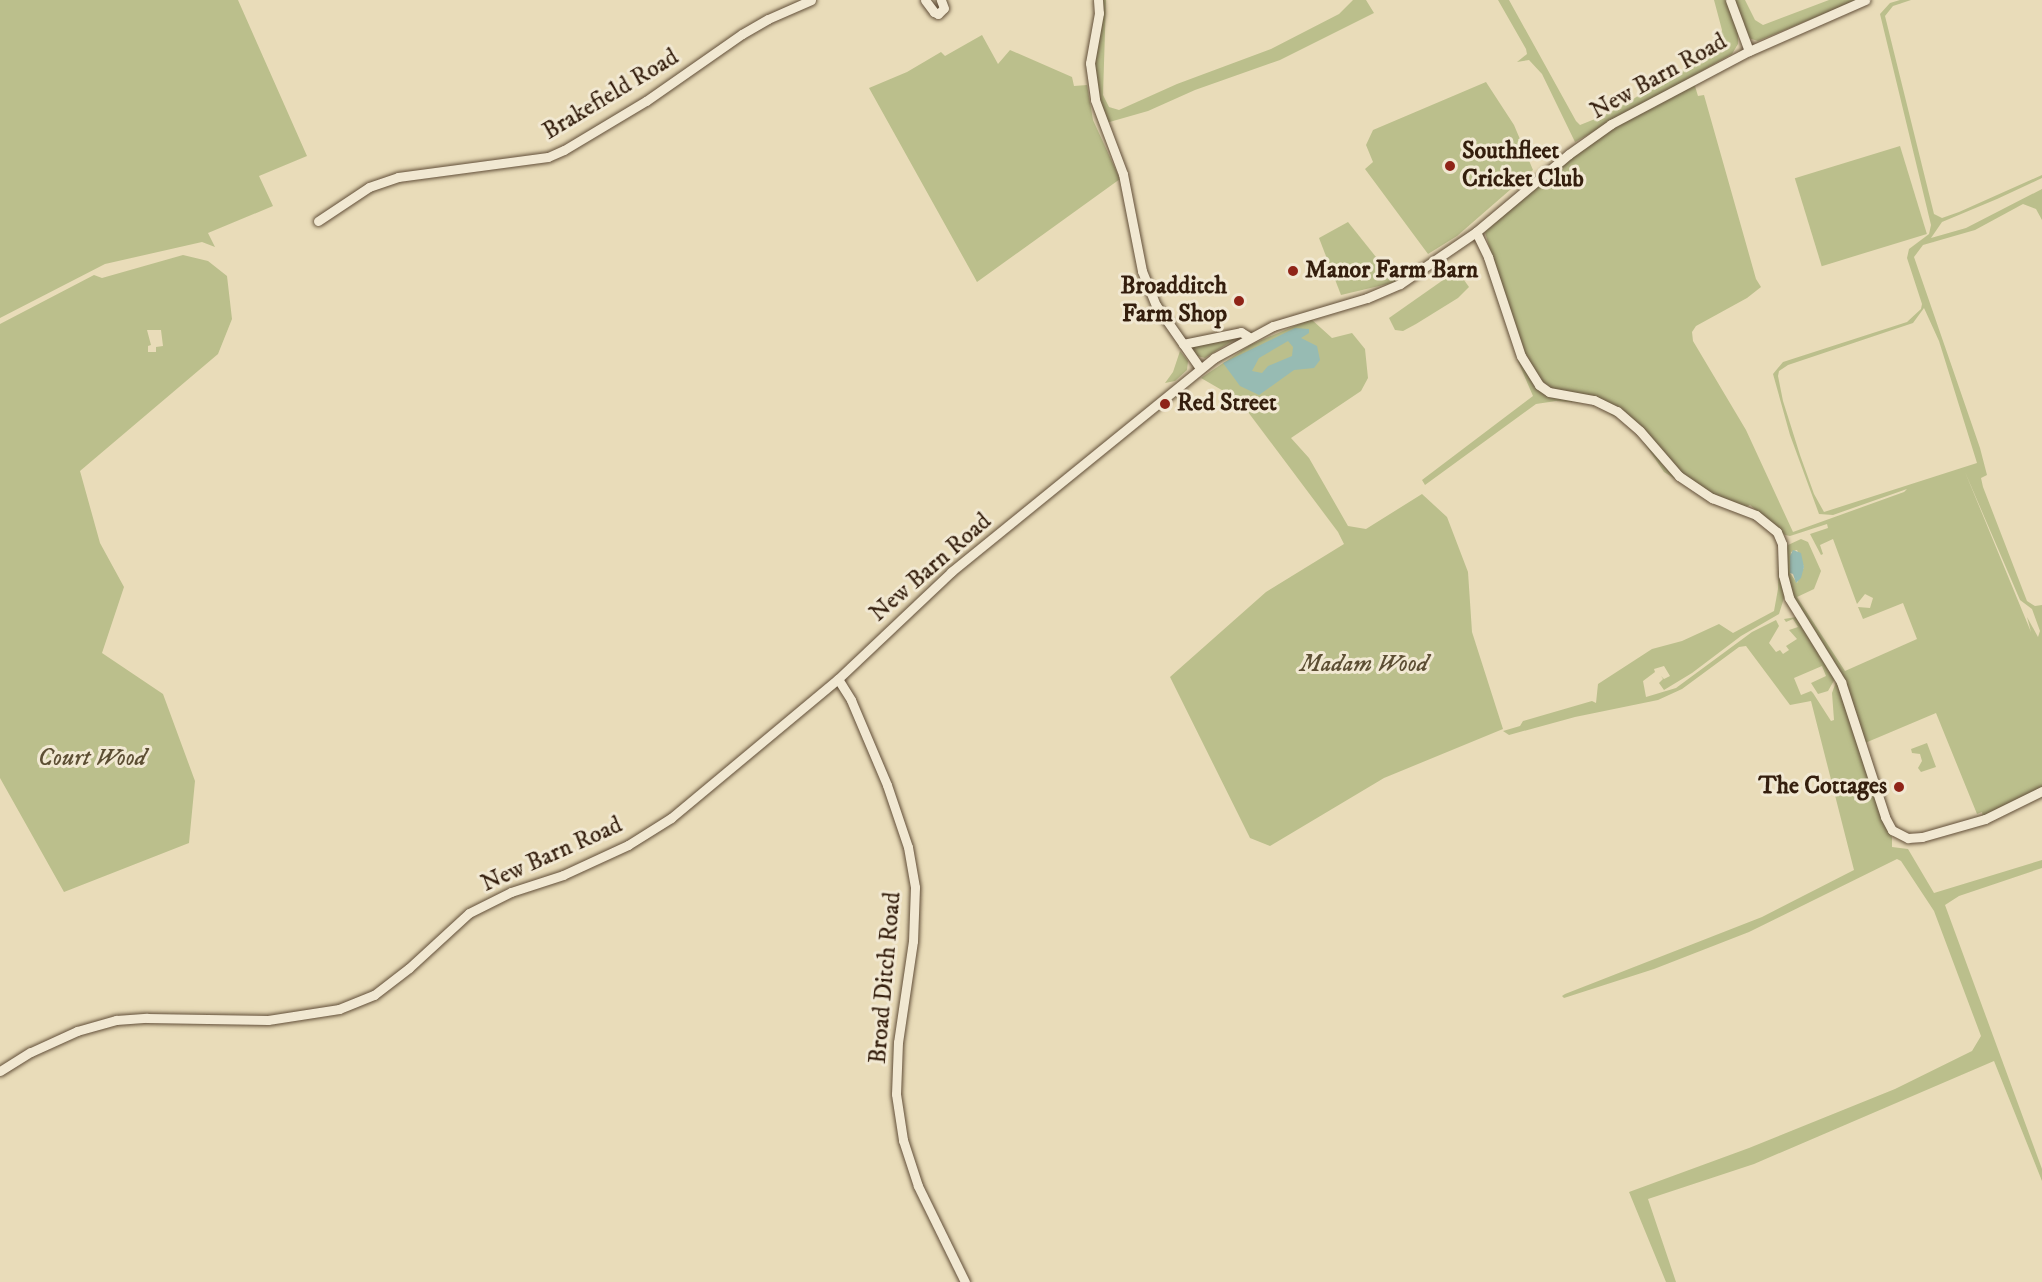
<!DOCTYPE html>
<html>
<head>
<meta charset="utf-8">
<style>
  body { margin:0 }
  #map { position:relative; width:2042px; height:1282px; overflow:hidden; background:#e9dcb9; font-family:"IM FELL DW Pica",serif }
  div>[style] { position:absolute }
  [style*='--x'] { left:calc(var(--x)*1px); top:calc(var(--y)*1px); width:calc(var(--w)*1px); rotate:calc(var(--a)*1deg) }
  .green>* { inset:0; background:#bbbf8c; transform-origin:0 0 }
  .water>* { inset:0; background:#97bbb3 }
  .roads { filter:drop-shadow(0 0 2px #614e38) drop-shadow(0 0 2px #614e38) }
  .minor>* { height:9px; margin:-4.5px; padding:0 4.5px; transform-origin:4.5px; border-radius:4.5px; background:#f1e8d2 }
  .dots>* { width:16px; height:16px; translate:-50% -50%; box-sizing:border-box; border:3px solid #f1e8d2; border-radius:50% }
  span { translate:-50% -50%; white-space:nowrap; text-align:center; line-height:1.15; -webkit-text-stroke:6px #f1e8d2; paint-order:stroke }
  .street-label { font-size:24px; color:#341e0d }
  .poi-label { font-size:24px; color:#341e0d; font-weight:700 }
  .left { translate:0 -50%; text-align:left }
  .right { translate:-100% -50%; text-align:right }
  .park-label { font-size:24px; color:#5c4e33; font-style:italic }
</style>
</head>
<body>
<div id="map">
  <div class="green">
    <div style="clip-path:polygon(0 0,238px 0,307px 156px,259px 176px,273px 206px,208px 233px,215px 247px,202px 242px,105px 264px,0 318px)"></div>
    <div style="clip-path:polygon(1100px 0,1106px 0,1103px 95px,1109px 107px,1119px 110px,1177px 84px,1271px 49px,1339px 14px,1353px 0,1366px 0,1374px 13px,1280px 60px,1195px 90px,1148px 111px,1106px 123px,1093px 91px,1092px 66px)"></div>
    <div style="clip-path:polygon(1498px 0,1509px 0,1576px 121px,1580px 125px,1605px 115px,1717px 51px,1722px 30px,1714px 0,1726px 0,1738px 33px,1738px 44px,1732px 54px,1575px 142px,1542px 74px,1529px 60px,1517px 62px,1527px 54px,1526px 49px)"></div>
    <div style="clip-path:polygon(1732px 0,1745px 0,1755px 20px,1763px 25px,1829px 0,1857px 0,1758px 41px,1748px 38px)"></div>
    <div style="clip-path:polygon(evenodd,1900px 0,1911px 0,1893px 6px,1885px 16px,1934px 214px,1942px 218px,1959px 212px,2042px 175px,2042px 178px,1997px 199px,1942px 222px,1931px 238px,1966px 228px,2042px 189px,2042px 220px,2036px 209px,2023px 204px,1975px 230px,1923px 245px,1914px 257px,1980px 448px,1987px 475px,1981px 478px,1983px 487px,2027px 601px,2035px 606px,2042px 605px,2042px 790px,1983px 817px,1982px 812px,1977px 814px,1936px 713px,1865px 743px,1812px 631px,1787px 585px,1786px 552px,1788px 545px,1801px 539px,1808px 542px,1821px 571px,1814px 589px,1797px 597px,1845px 671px,1917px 639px,1903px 603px,1863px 619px,1858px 607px,1870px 608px,1873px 598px,1865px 594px,1857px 604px,1833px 539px,1820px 545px,1823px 554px,1821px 555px,1810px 534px,1828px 528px,1827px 524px,1790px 536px,1785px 535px,1750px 505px,1745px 508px,1719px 499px,1686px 479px,1623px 414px,1553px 390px,1532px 373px,1503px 296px,1485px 232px,1577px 152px,1608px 130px,1694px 83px,1698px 96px,1704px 95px,1756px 279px,1761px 287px,1747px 298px,1696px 326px,1692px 332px,1693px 341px,1746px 430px,1793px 532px,1904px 492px,1907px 489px,1833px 515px,1819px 514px,1790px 435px,1773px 374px,1783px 362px,1907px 322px,1921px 309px,1922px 304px,1907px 258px,1909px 249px,1929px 234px,1931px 225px,1880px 14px,1890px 3px,1900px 0,1924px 308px,1939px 341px,1977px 463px,1824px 512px,1814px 494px,1800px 455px,1783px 401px,1778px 376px,1779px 371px,1788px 365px,1913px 323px,1924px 308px,1900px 0,1965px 472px,2020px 600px,2032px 609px,2040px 631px,2038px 637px,2027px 617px,2031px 632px,1965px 472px,1900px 0,1797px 550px,1804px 567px,1797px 583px,1790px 573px,1791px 552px,1797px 550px)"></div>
    <div style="clip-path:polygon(982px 35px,998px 64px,1010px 50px,1072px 77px,1074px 86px,1087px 85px,1093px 120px,1120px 179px,977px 282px,869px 88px,907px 72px,941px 52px,945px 56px)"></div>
    <div style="clip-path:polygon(1486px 82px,1514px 125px,1533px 170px,1457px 236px,1428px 254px,1365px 169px,1373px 162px,1366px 145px,1373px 130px)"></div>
    <div style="left:1900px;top:146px;width:92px;height:110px;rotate:73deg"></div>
    <div style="clip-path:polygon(1348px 222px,1396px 282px,1341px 295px,1319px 238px)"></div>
    <div style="clip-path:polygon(evenodd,183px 255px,208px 261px,227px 276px,232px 319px,218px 354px,80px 471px,100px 543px,124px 587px,102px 653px,163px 694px,195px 781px,189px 843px,64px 892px,0 778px,0 324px,94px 275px,102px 278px,183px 255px,147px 330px,161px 330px,163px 346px,156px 347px,156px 352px,148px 352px,148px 346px,151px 345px,147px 330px)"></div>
    <div style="clip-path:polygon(1446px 278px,1464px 280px,1469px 287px,1458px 298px,1416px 324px,1403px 331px,1395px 330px,1389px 318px)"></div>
    <div style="clip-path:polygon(1311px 319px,1332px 338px,1352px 333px,1365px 349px,1368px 378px,1361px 391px,1291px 438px,1309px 458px,1348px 526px,1366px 529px,1422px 494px,1447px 517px,1468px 572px,1472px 632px,1503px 729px,1384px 778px,1270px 846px,1250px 838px,1170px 677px,1266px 592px,1344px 544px,1338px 532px,1239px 400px,1201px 378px,1250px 345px)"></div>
    <div style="clip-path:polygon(1240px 336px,1205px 358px,1197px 356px,1191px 346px)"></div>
    <div style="clip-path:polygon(1180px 351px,1188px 361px,1187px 370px,1175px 381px,1165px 383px,1173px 372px)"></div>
    <div style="clip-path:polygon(1517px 359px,1543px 392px,1586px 400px,1615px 411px,1641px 434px,1663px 465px,1675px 476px,1712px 500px,1762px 521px,1772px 529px,1779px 539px,1784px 598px,1779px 614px,1741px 636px,1692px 673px,1664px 690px,1659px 683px,1663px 679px,1661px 676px,1664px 679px,1670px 676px,1664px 666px,1654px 669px,1655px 672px,1643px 681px,1646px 697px,1676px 688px,1752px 632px,1776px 620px,1779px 626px,1769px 643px,1776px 652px,1780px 650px,1783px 654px,1789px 650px,1786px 646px,1797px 639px,1789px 630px,1798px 627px,1793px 619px,1786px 622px,1784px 619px,1796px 617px,1836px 677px,1828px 691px,1818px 694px,1811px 683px,1826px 676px,1822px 666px,1794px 678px,1801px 695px,1811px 691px,1813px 693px,1831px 721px,1834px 720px,1832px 693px,1836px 682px,1839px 683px,1882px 817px,1892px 837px,1892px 847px,1908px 849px,1934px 893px,2042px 860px,2042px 868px,1959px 896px,1945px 905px,2042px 1169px,2042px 1181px,1994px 1061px,1754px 1164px,1648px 1199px,1676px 1282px,1666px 1282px,1629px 1192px,1749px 1148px,1895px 1089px,1972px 1051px,1981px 1036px,1934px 911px,1901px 861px,1897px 859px,1749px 932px,1654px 969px,1564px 998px,1562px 996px,1565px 994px,1762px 917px,1854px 870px,1811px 701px,1790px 705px,1746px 646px,1739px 647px,1682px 689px,1658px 700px,1575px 717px,1509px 735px,1503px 731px,1520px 726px,1523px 721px,1592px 701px,1596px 703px,1598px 684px,1652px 649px,1682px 641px,1719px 624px,1733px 633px,1774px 611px,1778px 589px,1779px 550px,1775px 534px,1769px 528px,1756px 519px,1709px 500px,1664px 472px,1636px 431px,1619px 417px,1611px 415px,1607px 408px,1597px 404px,1556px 401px,1536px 404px,1425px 485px,1422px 480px,1533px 396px)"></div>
    <div style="clip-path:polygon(1927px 743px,1936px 767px,1921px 772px,1918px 768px,1922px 761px,1920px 754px,1912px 753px,1911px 749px)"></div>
  </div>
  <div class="water">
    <div style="clip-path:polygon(evenodd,1295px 328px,1309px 329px,1309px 333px,1301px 338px,1317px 346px,1320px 360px,1314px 368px,1294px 370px,1259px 395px,1240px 386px,1223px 363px,1295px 328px,1288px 341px,1293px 347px,1292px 356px,1268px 366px,1262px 373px,1252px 371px,1259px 358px,1288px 341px)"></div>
    <div style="clip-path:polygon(1793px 550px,1801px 553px,1804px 567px,1801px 578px,1796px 583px,1793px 574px,1790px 573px,1790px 556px)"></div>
  </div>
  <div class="roads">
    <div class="minor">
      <div style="--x:925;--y:0;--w:15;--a:53"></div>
      <div style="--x:934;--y:12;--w:4;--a:27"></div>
      <div style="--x:938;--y:14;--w:8;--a:-45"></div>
      <div style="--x:944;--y:8;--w:9;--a:-111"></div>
      <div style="--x:1098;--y:0;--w:13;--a:86"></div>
      <div style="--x:1099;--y:13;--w:51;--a:100.2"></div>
      <div style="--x:1090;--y:63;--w:37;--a:82"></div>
      <div style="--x:1095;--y:100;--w:79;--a:69.3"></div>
      <div style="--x:1123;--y:174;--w:99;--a:78.9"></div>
      <div style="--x:1142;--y:271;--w:37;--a:68"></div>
      <div style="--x:1156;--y:305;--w:77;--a:55.1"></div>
      <div style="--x:1730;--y:0;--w:54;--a:69.6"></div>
      <div style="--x:318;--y:221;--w:61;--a:-33.7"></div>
      <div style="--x:369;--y:187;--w:31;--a:-19"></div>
      <div style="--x:398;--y:177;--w:151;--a:-7.6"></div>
      <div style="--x:548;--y:157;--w:17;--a:-24"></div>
      <div style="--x:564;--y:150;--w:96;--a:-30.9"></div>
      <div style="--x:646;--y:101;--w:117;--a:-34.9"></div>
      <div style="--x:742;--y:34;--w:30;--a:-30"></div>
      <div style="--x:768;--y:19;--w:47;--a:-23.8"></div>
      <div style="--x:1476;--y:232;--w:28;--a:64"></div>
      <div style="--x:1488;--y:257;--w:104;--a:71.6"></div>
      <div style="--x:1521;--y:356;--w:34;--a:58"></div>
      <div style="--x:1539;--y:385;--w:12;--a:35"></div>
      <div style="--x:1549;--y:392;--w:46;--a:10.1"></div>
      <div style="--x:1594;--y:400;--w:25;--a:26"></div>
      <div style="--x:1617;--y:411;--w:30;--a:41"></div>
      <div style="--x:1640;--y:431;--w:60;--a:49.1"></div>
      <div style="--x:1679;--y:476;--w:40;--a:34"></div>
      <div style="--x:1712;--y:498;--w:47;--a:21.1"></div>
      <div style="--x:1756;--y:515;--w:27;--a:39"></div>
      <div style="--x:1777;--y:532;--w:13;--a:67"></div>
      <div style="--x:1782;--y:544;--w:31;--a:88"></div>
      <div style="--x:1783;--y:575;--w:24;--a:75"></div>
      <div style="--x:1789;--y:598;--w:99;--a:58.2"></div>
      <div style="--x:1841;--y:682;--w:142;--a:71.9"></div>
      <div style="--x:1885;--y:817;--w:15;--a:62"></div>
      <div style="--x:1892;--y:830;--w:18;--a:27"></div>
      <div style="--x:1908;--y:838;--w:14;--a:-4"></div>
      <div style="--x:1922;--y:837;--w:66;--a:-15.9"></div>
      <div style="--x:1985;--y:819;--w:64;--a:-26.2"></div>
      <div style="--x:1183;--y:344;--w:59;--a:-11.7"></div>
      <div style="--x:1241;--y:332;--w:9;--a:32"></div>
      <div style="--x:838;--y:679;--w:25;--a:58"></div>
      <div style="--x:851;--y:700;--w:92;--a:67"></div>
      <div style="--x:887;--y:785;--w:65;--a:71.3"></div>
      <div style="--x:908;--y:847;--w:41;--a:80.1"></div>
      <div style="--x:915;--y:887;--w:54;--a:92.1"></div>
      <div style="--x:913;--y:941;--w:102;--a:98.4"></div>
      <div style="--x:898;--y:1042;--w:52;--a:92.2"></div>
      <div style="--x:896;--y:1094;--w:47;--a:81.3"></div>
      <div style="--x:903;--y:1140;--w:48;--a:71.9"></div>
      <div style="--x:918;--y:1186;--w:107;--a:63.9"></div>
      <div style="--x:0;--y:1071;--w:36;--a:-32"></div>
      <div style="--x:31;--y:1052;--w:51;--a:-24.5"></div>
      <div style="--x:77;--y:1031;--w:41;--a:-15.8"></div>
      <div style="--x:116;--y:1020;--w:31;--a:-4"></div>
      <div style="--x:147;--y:1018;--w:121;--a:0.9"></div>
      <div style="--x:268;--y:1020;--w:72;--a:-8.8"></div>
      <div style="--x:339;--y:1009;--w:38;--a:-22"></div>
      <div style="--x:374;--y:995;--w:44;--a:-37.6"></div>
      <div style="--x:409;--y:968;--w:81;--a:-42.5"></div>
      <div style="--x:469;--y:913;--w:47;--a:-26.6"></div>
      <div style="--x:511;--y:892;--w:55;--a:-18.1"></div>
      <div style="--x:563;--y:875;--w:72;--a:-24.8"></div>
      <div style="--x:628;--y:845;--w:51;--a:-32.1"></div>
      <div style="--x:671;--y:818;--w:217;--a:-39.8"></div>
      <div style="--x:838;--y:679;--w:156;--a:-43.4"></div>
      <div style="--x:951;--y:572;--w:339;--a:-39.1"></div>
      <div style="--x:1214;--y:358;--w:67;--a:-28.5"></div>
      <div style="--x:1273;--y:326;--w:98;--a:-16.6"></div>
      <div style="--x:1367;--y:298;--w:36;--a:-23"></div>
      <div style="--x:1400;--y:284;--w:92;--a:-34.4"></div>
      <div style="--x:1476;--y:232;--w:121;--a:-40"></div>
      <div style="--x:1569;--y:154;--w:52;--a:-35.5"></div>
      <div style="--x:1611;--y:124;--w:156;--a:-27.9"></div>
      <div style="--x:1749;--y:51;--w:127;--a:-23.7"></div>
    </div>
  </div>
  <div class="dots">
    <div style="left:1450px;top:166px;background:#8f2418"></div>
    <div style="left:1293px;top:271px;background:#8f2418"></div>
    <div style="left:1239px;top:301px;background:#8f2418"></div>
    <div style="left:1165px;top:404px;background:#8f2418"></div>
    <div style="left:1899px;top:787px;background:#8f2418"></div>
  </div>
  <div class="street-label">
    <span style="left:1659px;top:77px;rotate:-29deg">New Barn Road</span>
    <span style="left:611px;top:95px;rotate:-31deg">Brakefield Road</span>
    <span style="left:931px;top:568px;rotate:-41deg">New Barn Road</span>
    <span style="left:552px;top:855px;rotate:-24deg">New Barn Road</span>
    <span style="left:886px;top:978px;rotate:-85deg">Broad Ditch Road</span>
  </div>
  <div class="poi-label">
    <span class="left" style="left:1462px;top:166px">Southfleet<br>Cricket Club</span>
    <span class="left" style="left:1305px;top:271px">Manor Farm Barn</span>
    <span class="right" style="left:1227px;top:301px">Broadditch<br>Farm Shop</span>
    <span class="left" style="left:1177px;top:404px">Red Street</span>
    <span class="right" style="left:1887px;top:787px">The Cottages</span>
  </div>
  <div class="park-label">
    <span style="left:1364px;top:665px">Madam Wood</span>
    <span style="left:92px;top:759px">Court Wood</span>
  </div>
</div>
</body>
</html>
